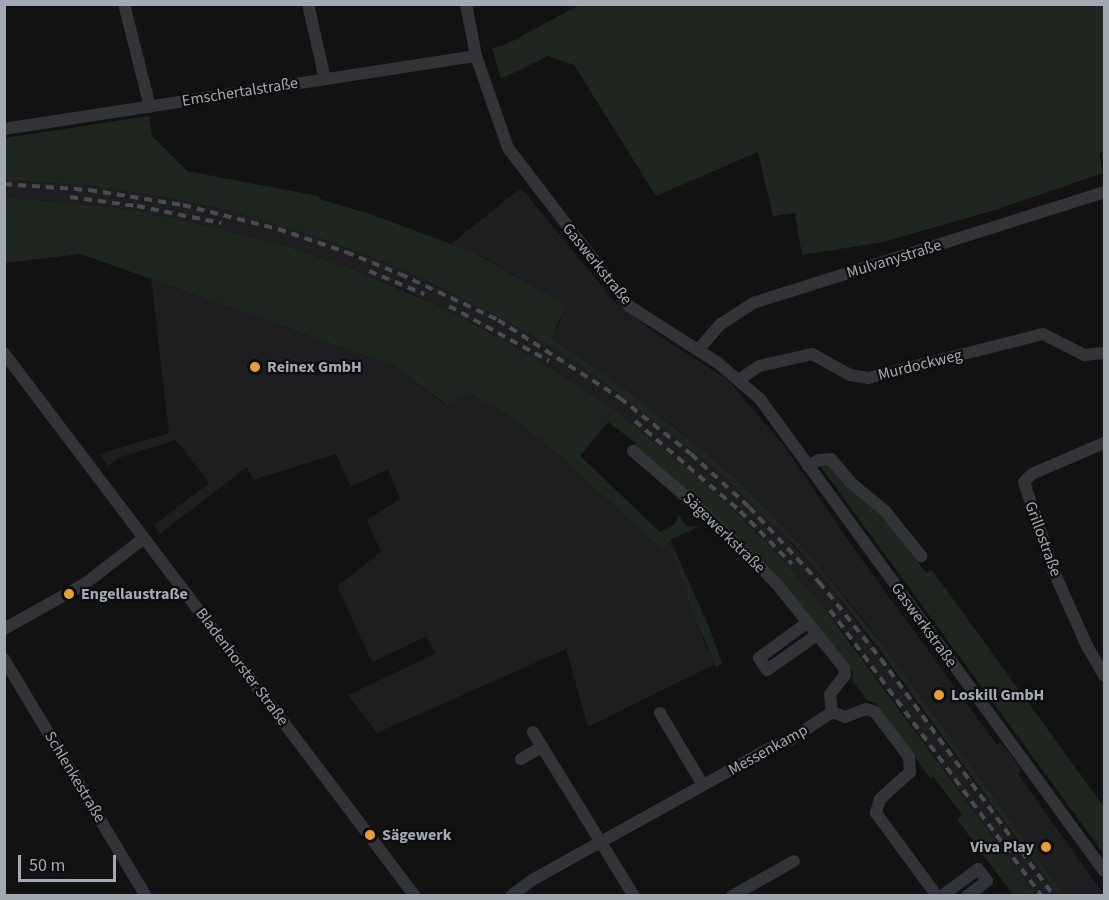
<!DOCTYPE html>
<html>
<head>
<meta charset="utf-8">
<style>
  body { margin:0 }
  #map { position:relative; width:1109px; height:900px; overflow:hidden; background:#121213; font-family:"Source Sans 3",sans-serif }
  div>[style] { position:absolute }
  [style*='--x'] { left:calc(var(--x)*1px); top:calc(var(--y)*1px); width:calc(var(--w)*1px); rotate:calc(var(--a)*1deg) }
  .built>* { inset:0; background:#1e1e20 }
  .green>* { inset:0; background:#1e261f }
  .street>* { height:12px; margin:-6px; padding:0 6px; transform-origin:6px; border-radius:6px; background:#333438 }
  .rail>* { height:4px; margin-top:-2px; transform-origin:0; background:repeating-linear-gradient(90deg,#4a4c51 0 8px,transparent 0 14px) }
  .dots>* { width:16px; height:16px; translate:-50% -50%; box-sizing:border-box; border:3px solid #0d0d0e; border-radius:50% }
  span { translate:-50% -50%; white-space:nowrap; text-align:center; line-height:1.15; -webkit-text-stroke:4.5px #0d0d0e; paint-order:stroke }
  .street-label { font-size:16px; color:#a4aab3 }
  .poi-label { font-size:16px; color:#a4aab3; font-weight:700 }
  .left { translate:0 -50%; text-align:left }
  .right { translate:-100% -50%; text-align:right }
  .frame { position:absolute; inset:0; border:6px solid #a4aab3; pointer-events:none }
  .scale { position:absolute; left:18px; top:855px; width:98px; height:27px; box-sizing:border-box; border:3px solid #a4aab3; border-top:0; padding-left:8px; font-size:18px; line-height:21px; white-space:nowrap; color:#a4aab3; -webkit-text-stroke:4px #0d0d0e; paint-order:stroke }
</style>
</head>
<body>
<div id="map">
  <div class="built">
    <div style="clip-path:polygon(5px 180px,94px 186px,170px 198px,222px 209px,308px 234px,382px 261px,446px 290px,529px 333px,593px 374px,720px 473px,766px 516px,830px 586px,1058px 895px,1036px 895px,843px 631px,771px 547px,710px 487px,610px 406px,485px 330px,411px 293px,355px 270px,277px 243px,188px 221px,120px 208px,5px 197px)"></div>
    <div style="clip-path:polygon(521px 188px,616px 303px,658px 335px,728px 380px,782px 443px,850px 543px,997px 745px,1001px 742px,1021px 769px,1018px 774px,1104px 895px,1065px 895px,867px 624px,809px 554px,767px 511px,677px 429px,550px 338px,559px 324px,565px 305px,482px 256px,451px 244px)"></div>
    <div style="clip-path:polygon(151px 279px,394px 366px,445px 404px,471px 392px,508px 415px,561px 457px,663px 549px,670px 540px,705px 645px,715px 664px,588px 727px,566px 649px,377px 733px,348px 695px,435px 654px,427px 636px,372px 662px,337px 586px,381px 552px,367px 520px,400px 499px,388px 469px,351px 487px,336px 454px,253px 480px,247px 467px,160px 534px,154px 525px,209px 483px,176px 440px,121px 457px,108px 466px,99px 454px,169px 433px)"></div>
  </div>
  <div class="green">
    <div style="clip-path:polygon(579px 5px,1104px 5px,1104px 150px,1099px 154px,1103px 173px,995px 210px,883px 242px,802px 255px,795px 213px,773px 216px,758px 152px,656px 196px,574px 65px,548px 56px,501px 79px,492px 48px,505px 45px)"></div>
    <div style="clip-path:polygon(149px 116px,152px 136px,187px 171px,318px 196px,320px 199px,373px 215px,475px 253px,566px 305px,551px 338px,630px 393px,701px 449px,746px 489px,809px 554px,885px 648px,1065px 895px,1058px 895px,879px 649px,830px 586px,794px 545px,720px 473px,593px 374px,529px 333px,446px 290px,382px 261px,308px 234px,222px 209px,170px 198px,94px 186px,5px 180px,5px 138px)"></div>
    <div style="clip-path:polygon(5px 197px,120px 208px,188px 221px,277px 243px,355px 270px,443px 308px,510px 344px,610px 406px,710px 487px,771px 547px,821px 604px,1036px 895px,1013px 895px,957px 819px,962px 815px,933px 776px,930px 778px,876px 703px,867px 700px,852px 680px,853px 672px,820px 629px,753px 552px,692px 495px,634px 445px,636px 443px,608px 422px,580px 456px,660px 532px,674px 525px,679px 515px,686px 526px,698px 527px,670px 540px,709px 627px,722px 663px,716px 667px,691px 608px,670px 541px,663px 550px,561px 457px,508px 415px,471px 393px,446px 404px,394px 366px,81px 254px,5px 263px)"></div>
    <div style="clip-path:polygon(826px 462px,881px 512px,926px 573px,932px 570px,1104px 807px,1104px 854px,820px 466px)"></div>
  </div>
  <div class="street">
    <div style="--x:124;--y:4;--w:106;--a:75.8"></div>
    <div style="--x:308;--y:4;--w:77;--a:77.2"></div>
    <div style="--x:466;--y:4;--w:53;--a:79.1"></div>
    <div style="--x:476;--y:56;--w:97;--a:70.8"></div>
    <div style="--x:508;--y:148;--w:199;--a:52.6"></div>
    <div style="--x:629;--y:306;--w:106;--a:32.6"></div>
    <div style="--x:718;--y:363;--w:55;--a:40.6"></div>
    <div style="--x:760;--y:399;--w:584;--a:53.91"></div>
    <div style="--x:4;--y:129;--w:478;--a:-8.8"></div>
    <div style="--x:698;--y:350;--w:35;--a:-49"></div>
    <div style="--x:721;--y:324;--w:38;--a:-33"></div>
    <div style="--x:753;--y:303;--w:368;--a:-17.5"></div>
    <div style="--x:4;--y:353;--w:681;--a:52.88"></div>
    <div style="--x:740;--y:379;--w:23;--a:-34"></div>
    <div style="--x:759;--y:366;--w:54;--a:-12.8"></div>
    <div style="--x:812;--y:354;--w:43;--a:28.9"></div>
    <div style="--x:850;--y:375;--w:18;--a:9"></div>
    <div style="--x:868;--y:378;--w:180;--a:-14.1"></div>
    <div style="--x:1043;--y:334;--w:46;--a:27.1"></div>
    <div style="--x:1084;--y:355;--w:20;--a:-6"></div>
    <div style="--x:1104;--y:443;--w:78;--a:156.7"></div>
    <div style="--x:1032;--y:474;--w:11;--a:135"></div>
    <div style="--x:1024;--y:482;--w:95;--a:71.6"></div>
    <div style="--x:1054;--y:572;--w:81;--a:66"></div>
    <div style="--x:1087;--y:646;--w:34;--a:60"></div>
    <div style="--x:633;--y:451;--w:87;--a:40.8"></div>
    <div style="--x:699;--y:508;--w:107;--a:44.2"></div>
    <div style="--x:776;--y:583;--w:109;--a:51.3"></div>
    <div style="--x:844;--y:668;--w:7;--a:82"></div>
    <div style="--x:845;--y:675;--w:24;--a:128"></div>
    <div style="--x:830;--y:694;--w:18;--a:84"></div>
    <div style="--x:832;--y:712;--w:14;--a:21"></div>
    <div style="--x:845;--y:717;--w:22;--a:-21"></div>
    <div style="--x:866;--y:709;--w:9;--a:18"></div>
    <div style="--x:875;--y:712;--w:56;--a:52.9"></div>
    <div style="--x:909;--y:757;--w:15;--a:86"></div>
    <div style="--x:910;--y:772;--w:40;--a:138"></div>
    <div style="--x:880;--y:799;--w:15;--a:106"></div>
    <div style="--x:876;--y:813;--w:103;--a:53.7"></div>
    <div style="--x:808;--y:466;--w:13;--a:-29"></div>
    <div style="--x:819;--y:460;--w:12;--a:-5"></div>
    <div style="--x:831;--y:459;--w:30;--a:50"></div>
    <div style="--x:850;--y:482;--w:45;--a:39.6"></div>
    <div style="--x:885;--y:511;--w:58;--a:51.3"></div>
    <div style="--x:808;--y:622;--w:61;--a:143.7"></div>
    <div style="--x:759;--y:658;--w:14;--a:56"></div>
    <div style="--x:767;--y:670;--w:62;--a:-35.2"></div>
    <div style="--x:4;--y:629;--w:94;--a:-29.3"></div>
    <div style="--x:86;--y:583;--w:73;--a:-37.8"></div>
    <div style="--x:4;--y:659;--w:276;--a:59.1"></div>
    <div style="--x:660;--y:713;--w:84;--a:59.2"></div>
    <div style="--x:533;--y:732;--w:193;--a:58.4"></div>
    <div style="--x:521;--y:759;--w:24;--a:-30"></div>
    <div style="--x:511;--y:896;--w:26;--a:-37"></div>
    <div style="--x:532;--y:880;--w:279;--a:-29"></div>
    <div style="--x:776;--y:745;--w:15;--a:-20"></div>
    <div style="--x:790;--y:740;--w:50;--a:-33.7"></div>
    <div style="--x:732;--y:896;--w:71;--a:-29.4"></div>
    <div style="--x:942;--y:896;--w:45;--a:-36.9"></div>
    <div style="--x:978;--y:869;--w:15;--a:53"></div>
    <div style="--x:987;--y:881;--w:25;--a:143"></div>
  </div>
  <div class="rail">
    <div style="--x:4;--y:184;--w:85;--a:4"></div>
    <div style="--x:89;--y:190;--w:95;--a:9.1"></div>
    <div style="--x:183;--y:205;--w:98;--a:14.2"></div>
    <div style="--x:278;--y:229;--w:72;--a:18.7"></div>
    <div style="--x:346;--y:252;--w:58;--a:22.2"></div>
    <div style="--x:400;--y:274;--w:108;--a:25.1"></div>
    <div style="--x:498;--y:320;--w:145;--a:32.6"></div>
    <div style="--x:620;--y:398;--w:90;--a:38.3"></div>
    <div style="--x:691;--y:454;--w:79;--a:42.4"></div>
    <div style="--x:749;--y:507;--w:103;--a:47"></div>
    <div style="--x:819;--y:582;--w:99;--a:51.2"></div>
    <div style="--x:881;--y:659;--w:293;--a:53.9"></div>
    <div style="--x:70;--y:197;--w:68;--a:7.7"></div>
    <div style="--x:137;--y:206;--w:86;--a:11.4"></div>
    <div style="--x:369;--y:271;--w:60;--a:22.7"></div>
    <div style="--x:449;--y:306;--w:114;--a:28.8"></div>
    <div style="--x:635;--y:421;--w:138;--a:40.6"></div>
    <div style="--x:740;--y:511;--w:74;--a:45.5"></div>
    <div style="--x:830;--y:610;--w:356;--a:53.5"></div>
  </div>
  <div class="dots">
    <div style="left:255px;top:367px;background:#ea9f34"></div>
    <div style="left:69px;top:594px;background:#ea9f34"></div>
    <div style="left:939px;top:695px;background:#ea9f34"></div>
    <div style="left:370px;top:835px;background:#ea9f34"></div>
    <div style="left:1046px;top:847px;background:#ea9f34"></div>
  </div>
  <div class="street-label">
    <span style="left:240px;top:92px;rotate:-9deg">Emschertalstraße</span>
    <span style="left:894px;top:259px;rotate:-17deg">Mulvanystraße</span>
    <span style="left:597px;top:264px;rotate:51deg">Gaswerkstraße</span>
    <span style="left:920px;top:365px;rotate:-14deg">Murdockweg</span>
    <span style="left:724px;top:533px;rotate:44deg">Sägewerkstraße</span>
    <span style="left:1043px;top:539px;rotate:70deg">Grillostraße</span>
    <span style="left:924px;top:625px;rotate:54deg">Gaswerkstraße</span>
    <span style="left:242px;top:667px;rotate:53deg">Bladenhorster Straße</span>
    <span style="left:768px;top:750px;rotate:-29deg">Messenkamp</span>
    <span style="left:75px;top:777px;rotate:59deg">Schlenkestraße</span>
  </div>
  <div class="poi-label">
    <span class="left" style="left:267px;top:367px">Reinex GmbH</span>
    <span class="left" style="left:81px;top:594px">Engellaustraße</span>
    <span class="left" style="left:951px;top:695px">Loskill GmbH</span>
    <span class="left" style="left:382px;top:835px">Sägewerk</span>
    <span class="right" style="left:1034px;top:847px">Viva Play</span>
  </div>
  <div class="frame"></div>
  <div class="scale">50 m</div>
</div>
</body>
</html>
